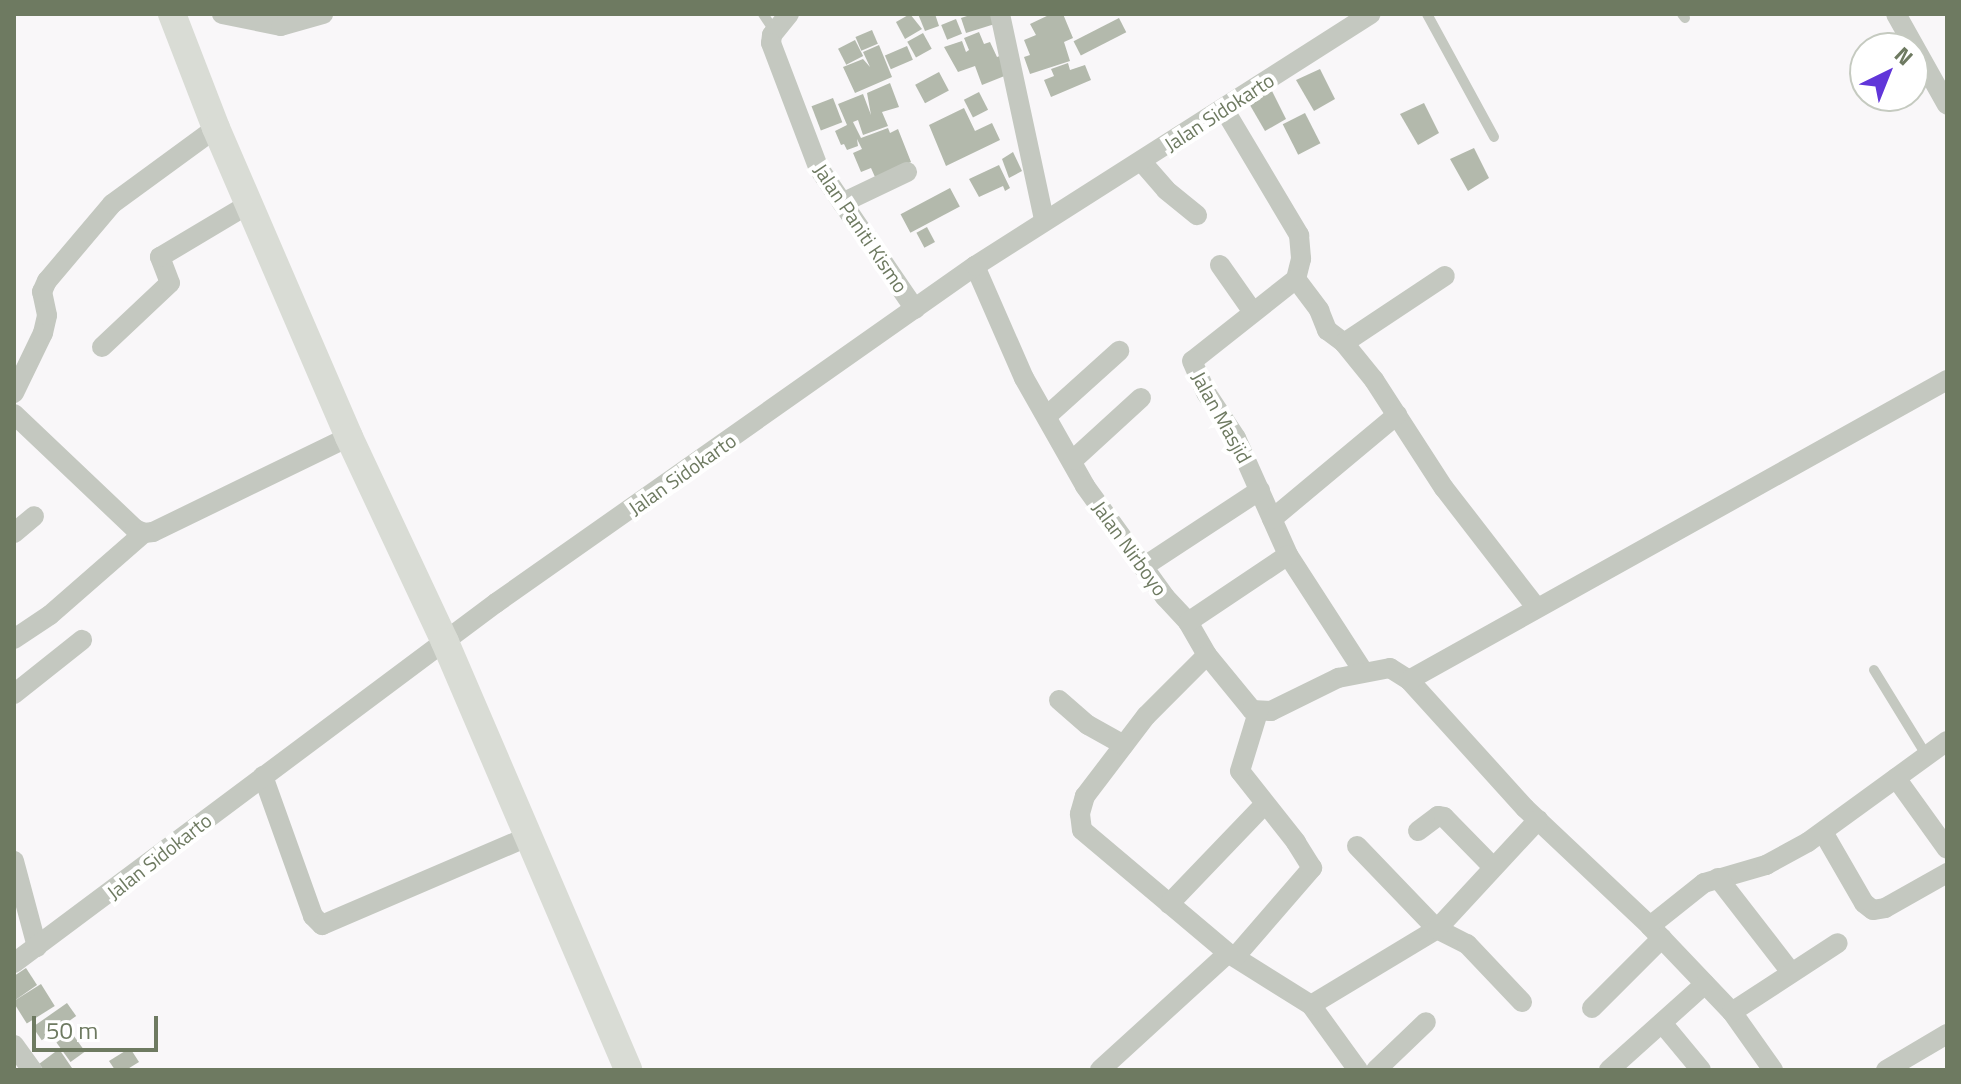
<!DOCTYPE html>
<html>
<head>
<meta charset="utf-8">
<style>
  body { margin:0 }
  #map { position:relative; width:1961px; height:1084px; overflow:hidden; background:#f9f7f9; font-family:"Titillium Web",sans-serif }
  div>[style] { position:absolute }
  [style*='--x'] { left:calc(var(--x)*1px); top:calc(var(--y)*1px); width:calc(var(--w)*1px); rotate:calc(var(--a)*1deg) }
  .building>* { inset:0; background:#b3b9ac; transform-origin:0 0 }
  .service>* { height:10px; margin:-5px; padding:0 5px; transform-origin:5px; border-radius:5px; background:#c4c8c0 }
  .minor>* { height:20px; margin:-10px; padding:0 10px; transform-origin:10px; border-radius:10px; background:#c4c8c0 }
  .secondary>* { height:28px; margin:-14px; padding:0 14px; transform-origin:14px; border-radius:14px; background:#d9dcd5 }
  span { translate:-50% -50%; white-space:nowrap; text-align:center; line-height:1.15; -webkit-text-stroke:8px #fff; paint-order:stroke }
  .street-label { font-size:20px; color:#6e7a61 }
  .frame { position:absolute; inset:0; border:16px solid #6e7a61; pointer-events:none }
  .north { position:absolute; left:1849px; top:32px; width:80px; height:80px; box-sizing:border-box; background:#fff; border:2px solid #c5cac0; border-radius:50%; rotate:43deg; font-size:22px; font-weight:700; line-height:32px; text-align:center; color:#6e7a61 }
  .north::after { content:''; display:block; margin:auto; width:28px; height:36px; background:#6136d9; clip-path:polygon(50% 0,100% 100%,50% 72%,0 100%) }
  .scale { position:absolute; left:32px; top:1016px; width:126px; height:36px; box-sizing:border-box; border:4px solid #6e7a61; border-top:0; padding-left:10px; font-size:24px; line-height:28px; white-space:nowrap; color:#6e7a61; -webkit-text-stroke:6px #fff; paint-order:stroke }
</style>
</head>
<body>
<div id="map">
  <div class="building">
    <div style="clip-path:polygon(910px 14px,922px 29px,905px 39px,896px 22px)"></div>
    <div style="clip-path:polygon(918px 14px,935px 14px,939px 26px,925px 31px)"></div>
    <div style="clip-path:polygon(973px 14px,995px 14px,998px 23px,966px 33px,961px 18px)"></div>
    <div style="clip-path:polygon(1051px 14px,1063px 14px,1073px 38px,1064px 42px,1070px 61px,1030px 74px,1024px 57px,1030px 55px,1024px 40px,1036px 35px,1030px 24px)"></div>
    <div style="left:1119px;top:18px;width:16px;height:51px;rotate:63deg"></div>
    <div style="left:956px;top:19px;width:16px;height:16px;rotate:68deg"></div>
    <div style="left:872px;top:30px;width:15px;height:18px;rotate:67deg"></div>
    <div style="clip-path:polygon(979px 32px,984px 44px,990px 42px,997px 57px,1005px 54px,1012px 73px,982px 85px,975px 66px,958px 72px,944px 47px,962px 41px,966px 52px,969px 50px,964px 38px)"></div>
    <div style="left:923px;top:33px;width:18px;height:18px;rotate:61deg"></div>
    <div style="left:855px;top:40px;width:18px;height:19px;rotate:63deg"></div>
    <div style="clip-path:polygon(879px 45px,892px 77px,855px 93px,843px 67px,863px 59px,870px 67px,863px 52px)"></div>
    <div style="left:907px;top:46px;width:15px;height:24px;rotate:67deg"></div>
    <div style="clip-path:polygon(1068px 63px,1070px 70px,1085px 65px,1091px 80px,1051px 97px,1044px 80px,1054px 76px,1051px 69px)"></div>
    <div style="clip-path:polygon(1320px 69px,1335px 99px,1314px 111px,1296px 80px)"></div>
    <div style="left:939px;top:72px;width:21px;height:27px;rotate:62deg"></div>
    <div style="clip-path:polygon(890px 83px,899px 107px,882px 112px,888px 126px,863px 135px,858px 120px,853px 122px,861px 138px,888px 128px,890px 133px,898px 129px,911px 162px,875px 177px,871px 168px,861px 172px,853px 153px,862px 149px,857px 139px,858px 146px,847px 150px,844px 144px,841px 145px,835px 131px,847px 125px,838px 104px,863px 94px,871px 115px,867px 93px)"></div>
    <div style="clip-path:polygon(1271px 89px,1286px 119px,1265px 131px,1247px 100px)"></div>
    <div style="left:979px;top:92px;width:20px;height:17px;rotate:63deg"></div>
    <div style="left:833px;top:98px;width:26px;height:23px;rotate:69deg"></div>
    <div style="clip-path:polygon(1424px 103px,1439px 133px,1418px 145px,1400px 114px)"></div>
    <div style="clip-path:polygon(964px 108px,975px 131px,992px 123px,1000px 140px,946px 166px,929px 125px)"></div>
    <div style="left:1305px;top:113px;width:34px;height:25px;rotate:63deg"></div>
    <div style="clip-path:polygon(1474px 148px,1489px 178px,1468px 191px,1450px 159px)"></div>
    <div style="clip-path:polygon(1013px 152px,1022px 171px,1009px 178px,1002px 159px)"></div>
    <div style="clip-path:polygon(999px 165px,1010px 188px,1005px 191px,1003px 186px,979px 197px,969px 179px)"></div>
    <div style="left:950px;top:188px;width:21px;height:56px;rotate:62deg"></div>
    <div style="left:927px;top:227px;width:17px;height:12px;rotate:62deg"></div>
    <div style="clip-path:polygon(26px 968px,37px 985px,14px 1001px,14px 976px)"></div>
    <div style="left:41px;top:984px;width:26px;height:33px;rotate:58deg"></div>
    <div style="left:67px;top:1003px;width:16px;height:42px;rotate:55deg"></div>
    <div style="left:71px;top:1032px;width:24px;height:18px;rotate:54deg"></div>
    <div style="clip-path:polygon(130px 1048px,139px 1062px,126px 1070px,115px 1070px,109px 1061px)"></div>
    <div style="clip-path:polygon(59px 1049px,72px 1068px,44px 1070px,39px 1064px)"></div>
  </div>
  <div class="service">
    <div style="--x:763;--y:14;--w:22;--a:56"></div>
    <div style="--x:1427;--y:14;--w:140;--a:61.4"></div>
    <div style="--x:1682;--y:14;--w:5;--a:53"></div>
    <div style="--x:1874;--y:670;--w:101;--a:58.4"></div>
  </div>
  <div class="minor">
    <div style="--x:222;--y:14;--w:60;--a:11.5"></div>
    <div style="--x:281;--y:26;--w:44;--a:-15.9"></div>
    <div style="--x:789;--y:14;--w:27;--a:129"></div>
    <div style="--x:772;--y:35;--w:8;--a:97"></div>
    <div style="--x:771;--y:43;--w:133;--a:69.2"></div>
    <div style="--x:818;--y:167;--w:172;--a:55.7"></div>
    <div style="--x:1000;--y:14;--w:210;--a:77.9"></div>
    <div style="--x:1896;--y:14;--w:104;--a:60.7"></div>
    <div style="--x:1224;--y:109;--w:147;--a:59.2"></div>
    <div style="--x:1299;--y:235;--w:24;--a:85"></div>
    <div style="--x:1301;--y:259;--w:21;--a:104"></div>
    <div style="--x:1296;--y:279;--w:132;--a:141.7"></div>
    <div style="--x:1192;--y:361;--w:36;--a:66"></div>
    <div style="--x:1207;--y:394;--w:53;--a:56.6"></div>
    <div style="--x:1236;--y:438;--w:128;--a:66"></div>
    <div style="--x:1288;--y:555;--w:138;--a:57.1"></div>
    <div style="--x:1141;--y:161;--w:38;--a:49"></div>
    <div style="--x:1166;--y:190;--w:40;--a:39"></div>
    <div style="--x:842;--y:203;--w:72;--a:-25.5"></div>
    <div style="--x:1220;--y:265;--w:57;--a:54.9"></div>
    <div style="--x:975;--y:266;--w:122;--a:66.4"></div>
    <div style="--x:1024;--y:378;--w:124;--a:60.5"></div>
    <div style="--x:1085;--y:486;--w:137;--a:54.2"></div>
    <div style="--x:1165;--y:597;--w:34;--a:47"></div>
    <div style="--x:1188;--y:622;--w:38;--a:60"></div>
    <div style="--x:1207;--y:655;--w:71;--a:50.7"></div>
    <div style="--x:1252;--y:710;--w:19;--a:3"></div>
    <div style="--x:1271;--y:711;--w:75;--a:-26.2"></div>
    <div style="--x:1338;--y:678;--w:53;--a:-10.9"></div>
    <div style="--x:1390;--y:668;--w:22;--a:32"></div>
    <div style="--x:1409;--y:680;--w:173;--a:47.8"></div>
    <div style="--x:1525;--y:808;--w:172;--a:43.3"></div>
    <div style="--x:1650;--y:926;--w:69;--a:-38.5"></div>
    <div style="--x:1704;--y:883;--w:65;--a:-16.2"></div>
    <div style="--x:1766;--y:865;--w:48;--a:-28.7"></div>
    <div style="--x:1808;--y:842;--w:172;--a:-36"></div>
    <div style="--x:1296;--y:279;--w:39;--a:53"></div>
    <div style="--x:1319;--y:310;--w:22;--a:68"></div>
    <div style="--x:1327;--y:330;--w:21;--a:37"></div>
    <div style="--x:1344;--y:343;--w:48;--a:51"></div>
    <div style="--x:1374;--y:380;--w:129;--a:57.1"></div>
    <div style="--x:1444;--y:488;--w:150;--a:52.3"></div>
    <div style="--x:1344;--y:343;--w:121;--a:-33.6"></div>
    <div style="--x:102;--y:347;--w:93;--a:-43.3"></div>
    <div style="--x:170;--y:283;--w:28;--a:-111"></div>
    <div style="--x:160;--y:257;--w:104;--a:-30.8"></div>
    <div style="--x:14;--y:393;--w:67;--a:-64.2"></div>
    <div style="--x:43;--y:333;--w:18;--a:-77"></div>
    <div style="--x:47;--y:315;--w:24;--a:-102"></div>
    <div style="--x:42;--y:292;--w:12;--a:-66"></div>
    <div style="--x:47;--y:281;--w:101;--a:-49.8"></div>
    <div style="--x:112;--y:204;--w:129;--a:-36.2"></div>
    <div style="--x:14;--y:414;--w:167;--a:43.5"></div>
    <div style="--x:135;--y:529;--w:10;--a:24"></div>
    <div style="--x:144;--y:533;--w:9;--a:-6"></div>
    <div style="--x:153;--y:532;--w:218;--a:-25.9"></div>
    <div style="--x:1048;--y:415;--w:96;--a:-42"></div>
    <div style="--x:1073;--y:460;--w:92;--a:-42.4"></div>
    <div style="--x:1272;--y:519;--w:163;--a:-39.8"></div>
    <div style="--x:14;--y:533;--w:26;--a:-40"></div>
    <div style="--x:1143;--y:567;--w:140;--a:-33.3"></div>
    <div style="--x:1188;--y:622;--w:120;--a:-33.8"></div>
    <div style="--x:14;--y:639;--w:43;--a:-33.7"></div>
    <div style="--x:50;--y:615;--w:125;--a:-41.1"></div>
    <div style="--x:1207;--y:655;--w:86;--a:135"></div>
    <div style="--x:1146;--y:716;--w:101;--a:127.3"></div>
    <div style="--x:1085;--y:796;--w:19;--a:106"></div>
    <div style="--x:1080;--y:814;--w:16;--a:83"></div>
    <div style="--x:1082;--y:830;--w:191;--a:40.1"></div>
    <div style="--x:1228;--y:953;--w:98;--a:32.1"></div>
    <div style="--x:1311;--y:1005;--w:80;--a:54.1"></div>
    <div style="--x:1409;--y:680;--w:616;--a:-29.14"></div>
    <div style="--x:14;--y:694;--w:87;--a:-38.5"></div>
    <div style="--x:1059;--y:700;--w:38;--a:41"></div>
    <div style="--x:1088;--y:725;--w:41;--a:29.1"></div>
    <div style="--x:263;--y:776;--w:149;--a:70.3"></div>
    <div style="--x:313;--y:916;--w:13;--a:45"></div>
    <div style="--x:322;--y:925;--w:223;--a:-23.2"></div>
    <div style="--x:1896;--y:778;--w:87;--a:54.3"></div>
    <div style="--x:1418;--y:831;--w:25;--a:-37"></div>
    <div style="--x:1438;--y:816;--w:6;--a:9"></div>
    <div style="--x:1444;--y:817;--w:70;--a:45.6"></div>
    <div style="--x:1823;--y:832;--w:82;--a:60"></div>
    <div style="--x:1864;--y:903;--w:11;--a:38"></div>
    <div style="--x:1873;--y:910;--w:12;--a:-9"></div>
    <div style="--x:1885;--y:908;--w:71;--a:-29.4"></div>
    <div style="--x:1357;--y:846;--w:115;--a:46.1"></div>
    <div style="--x:1437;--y:929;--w:34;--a:27"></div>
    <div style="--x:1467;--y:944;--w:80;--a:46.5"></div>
    <div style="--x:14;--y:861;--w:89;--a:75"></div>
    <div style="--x:1718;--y:878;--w:119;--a:52.2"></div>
    <div style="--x:1169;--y:904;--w:137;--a:-46.2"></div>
    <div style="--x:1650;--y:926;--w:119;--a:46.4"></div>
    <div style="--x:1732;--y:1012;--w:71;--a:54.7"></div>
    <div style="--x:1235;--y:957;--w:118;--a:-49.1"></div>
    <div style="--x:1312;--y:868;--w:31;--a:-122"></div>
    <div style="--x:1296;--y:842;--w:90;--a:-128.3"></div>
    <div style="--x:1240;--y:771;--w:62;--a:-73"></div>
    <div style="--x:14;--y:963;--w:602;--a:-36.76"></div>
    <div style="--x:496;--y:603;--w:586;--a:-35.13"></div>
    <div style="--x:975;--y:266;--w:469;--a:-32.5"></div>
    <div style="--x:1311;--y:1005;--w:147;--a:-31.1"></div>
    <div style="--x:1437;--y:929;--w:149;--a:-47.2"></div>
    <div style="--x:1592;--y:1008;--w:99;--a:-45"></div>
    <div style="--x:1732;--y:1012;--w:126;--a:-33.1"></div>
    <div style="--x:1662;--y:1023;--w:61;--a:50.3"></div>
    <div style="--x:14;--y:1045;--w:31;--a:54"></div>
    <div style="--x:1100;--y:1070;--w:173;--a:-42.4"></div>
    <div style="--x:1376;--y:1070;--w:69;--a:-43.8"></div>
    <div style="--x:1609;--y:1070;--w:129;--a:-41.9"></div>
    <div style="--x:1886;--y:1070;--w:71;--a:-30.5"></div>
  </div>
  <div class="secondary">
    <div style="--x:172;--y:14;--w:122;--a:68.9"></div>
    <div style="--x:216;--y:128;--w:336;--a:66.7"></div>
    <div style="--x:349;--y:437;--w:226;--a:64.9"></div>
    <div style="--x:445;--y:642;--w:465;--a:66.8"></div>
  </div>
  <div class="street-label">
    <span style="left:1219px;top:112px;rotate:-33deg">Jalan Sidokarto</span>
    <span style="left:861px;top:228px;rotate:56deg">Jalan Paniti Kismo</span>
    <span style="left:1222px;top:417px;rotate:61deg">Jalan Masjid</span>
    <span style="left:682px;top:474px;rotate:-35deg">Jalan Sidokarto</span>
    <span style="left:1130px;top:548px;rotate:54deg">Jalan Nirboyo</span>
    <span style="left:159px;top:856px;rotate:-38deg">Jalan Sidokarto</span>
  </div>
  <div class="frame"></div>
  <div class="north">N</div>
  <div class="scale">50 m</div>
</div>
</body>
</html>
